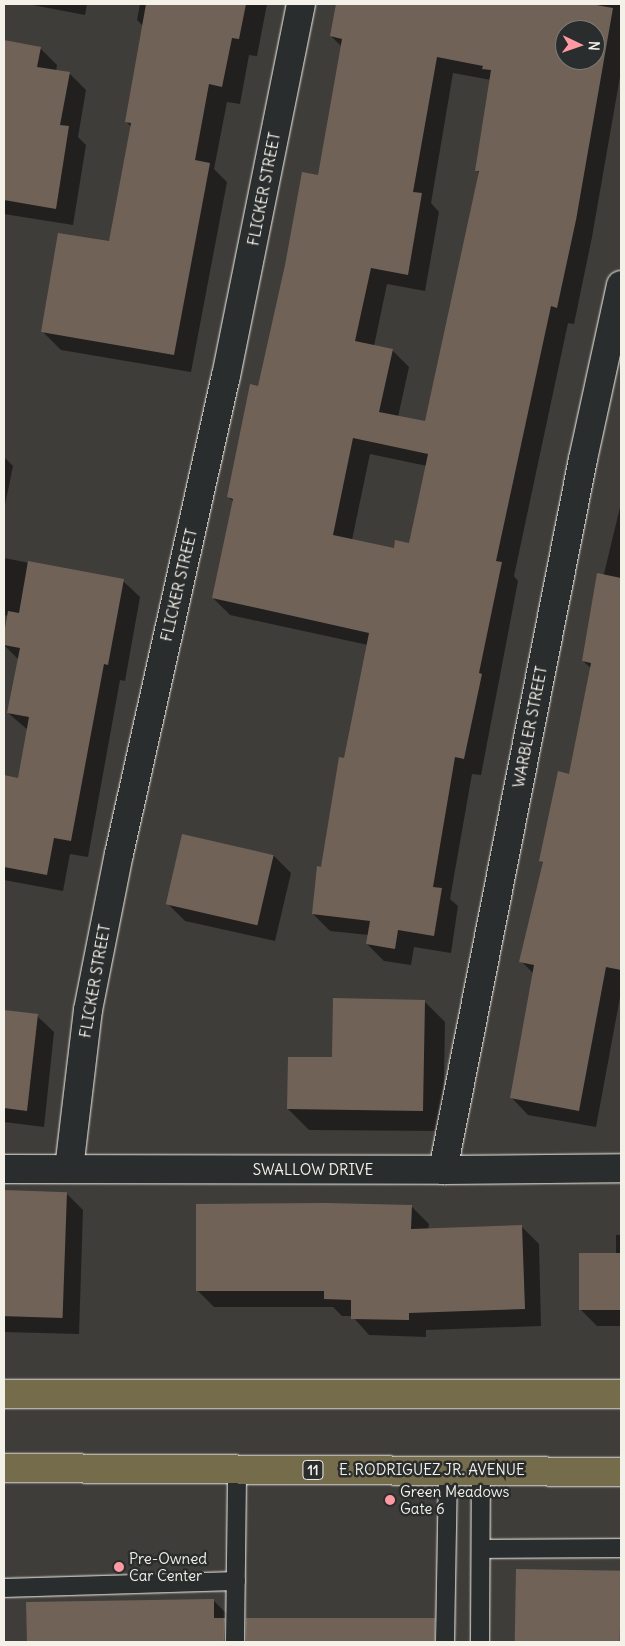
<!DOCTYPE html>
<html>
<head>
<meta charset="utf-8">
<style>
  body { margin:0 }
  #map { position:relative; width:625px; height:1646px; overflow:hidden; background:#3f3d3a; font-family:Delius,sans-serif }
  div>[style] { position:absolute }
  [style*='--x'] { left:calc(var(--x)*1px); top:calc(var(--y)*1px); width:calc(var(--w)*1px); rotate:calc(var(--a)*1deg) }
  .shadow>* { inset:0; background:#0007; transform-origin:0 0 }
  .building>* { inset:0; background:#716257; transform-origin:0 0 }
  .roads { filter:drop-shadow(0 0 1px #f4f1e8) drop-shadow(0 0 1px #f4f1e8) }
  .service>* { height:18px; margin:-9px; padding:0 9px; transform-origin:9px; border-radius:9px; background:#2a2d2e }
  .minor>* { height:28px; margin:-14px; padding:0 14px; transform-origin:14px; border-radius:14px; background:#2a2d2e }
  .primary>* { height:28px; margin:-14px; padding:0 14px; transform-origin:14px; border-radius:14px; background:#746c4b }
  .dots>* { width:14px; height:14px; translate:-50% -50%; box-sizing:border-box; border:2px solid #2a2d2e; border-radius:50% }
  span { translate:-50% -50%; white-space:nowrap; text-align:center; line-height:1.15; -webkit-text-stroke:5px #2a2d2e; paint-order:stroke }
  .shield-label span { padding:1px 4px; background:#2a2d2e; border:1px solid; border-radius:4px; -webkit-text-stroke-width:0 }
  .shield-label { font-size:14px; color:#f4f1e8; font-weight:700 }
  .street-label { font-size:15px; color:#f4f1e8 }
  .poi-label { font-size:15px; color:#f4f1e8 }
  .left { translate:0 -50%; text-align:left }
  .frame { position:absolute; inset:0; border:5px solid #f4f1e8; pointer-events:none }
  .north { position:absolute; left:555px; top:20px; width:50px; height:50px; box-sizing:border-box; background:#2a2d2e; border:1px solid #7b7b78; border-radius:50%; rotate:93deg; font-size:14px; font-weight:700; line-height:20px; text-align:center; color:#f4f1e8 }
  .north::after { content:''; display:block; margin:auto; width:18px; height:22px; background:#ff9aa2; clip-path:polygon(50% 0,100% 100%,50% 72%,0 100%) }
</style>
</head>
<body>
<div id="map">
  <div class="shadow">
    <div style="clip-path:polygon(27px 4px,87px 4px,85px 15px)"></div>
    <div style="clip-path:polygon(140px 4px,267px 4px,257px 56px,249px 55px,240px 104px,227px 102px,214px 169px,227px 182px,191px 372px,61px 350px,43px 332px,110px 243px,131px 127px,126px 121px,143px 26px,137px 20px)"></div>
    <div style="clip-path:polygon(evenodd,337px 4px,621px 4px,621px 71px,592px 237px,574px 324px,568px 323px,514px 576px,518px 581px,481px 775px,472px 774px,450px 899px,458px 906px,451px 953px,414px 947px,411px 965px,384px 961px,367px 944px,369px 935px,330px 931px,313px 914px,368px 645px,230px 615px,213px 598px,234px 502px,228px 497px,319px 176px,342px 47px,331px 36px,337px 4px,565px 30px,595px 30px,595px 60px,565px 60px,565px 30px,337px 4px,453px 73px,491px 80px,476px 170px,479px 173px,426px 423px,398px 417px,409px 367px,392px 350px,374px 346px,387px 284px,425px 291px,439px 212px,431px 203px,453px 73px,337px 4px,370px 454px,427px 466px,410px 544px,394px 550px,352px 540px,370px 454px)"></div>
    <div style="clip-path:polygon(4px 42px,40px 48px,57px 65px,56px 71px,69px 73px,86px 90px,78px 137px,86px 145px,73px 225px,4px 214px)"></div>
    <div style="clip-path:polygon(4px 457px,13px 466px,4px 510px)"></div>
    <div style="clip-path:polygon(621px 503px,621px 992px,596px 1127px,528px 1115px,511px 1097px,534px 974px,521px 961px,544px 864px,540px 860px,570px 775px,592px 669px,583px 661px)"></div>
    <div style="clip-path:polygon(4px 558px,123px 581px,140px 597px,125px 681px,120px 680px,88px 857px,70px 854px,63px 891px,4px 880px,4px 777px,19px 779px,28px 730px,8px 713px,19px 660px,4px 645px,9px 616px,4px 615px)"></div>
    <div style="clip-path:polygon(274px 856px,291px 873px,275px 941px,185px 921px,168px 904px)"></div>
    <div style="clip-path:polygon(424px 1001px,445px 1022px,443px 1131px,309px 1130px,288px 1109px,334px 1058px)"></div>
    <div style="clip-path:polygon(4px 1011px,37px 1016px,54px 1032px,44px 1127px,4px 1122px)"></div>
    <div style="clip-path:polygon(4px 1191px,66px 1193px,83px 1210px,79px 1334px,4px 1332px)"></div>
    <div style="clip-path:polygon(412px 1207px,429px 1224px,428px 1230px,522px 1227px,539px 1244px,541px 1326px,426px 1330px,426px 1337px,369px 1335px,352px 1316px,342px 1316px,333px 1307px,214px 1307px,197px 1290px)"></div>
    <div style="clip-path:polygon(616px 1235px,621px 1235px,621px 1326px,597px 1326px,580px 1309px,616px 1255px)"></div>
    <div style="left:518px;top:1571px;width:103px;height:71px;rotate:1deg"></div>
    <div style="clip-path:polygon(213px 1600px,234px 1621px,234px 1630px,246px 1641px,247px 1620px,434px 1620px,455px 1642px,28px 1642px,27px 1604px)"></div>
  </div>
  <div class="building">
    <div style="clip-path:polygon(146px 4px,246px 4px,239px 39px,232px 38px,222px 87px,209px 84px,195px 160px,210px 163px,174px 355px,41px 332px,58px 233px,109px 241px,131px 123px,125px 122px)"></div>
    <div style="clip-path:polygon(evenodd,336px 4px,591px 4px,613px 8px,576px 220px,557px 308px,551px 306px,496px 561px,502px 562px,479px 673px,482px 674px,464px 759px,455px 757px,433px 887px,442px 888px,434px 936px,398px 930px,395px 949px,366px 944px,370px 921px,312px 914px,317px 866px,321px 867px,339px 757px,344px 758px,369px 633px,212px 598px,233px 499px,227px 497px,250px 384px,258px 386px,285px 265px,302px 172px,318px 175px,342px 39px,330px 36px,336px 4px,565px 30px,595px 30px,595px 60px,565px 60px,565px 30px,336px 4px,437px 57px,483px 66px,482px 69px,491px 70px,475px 171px,479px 171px,425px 421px,379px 412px,393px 349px,355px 341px,371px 268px,408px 275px,422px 193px,413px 192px,437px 57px,336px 4px,353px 438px,428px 454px,409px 543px,395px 540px,394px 548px,333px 535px,353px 438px)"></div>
    <div style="clip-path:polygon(4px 40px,41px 47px,37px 67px,70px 72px,60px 125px,69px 126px,56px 209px,4px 200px)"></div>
    <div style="clip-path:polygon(28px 561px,124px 579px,108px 665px,104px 664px,71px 841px,54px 838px,47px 875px,4px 867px,4px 775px,18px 778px,29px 717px,7px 713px,20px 648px,4px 645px,4px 634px,8px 611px,19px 613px)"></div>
    <div style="clip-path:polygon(597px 573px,621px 578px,621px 970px,606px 967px,579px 1111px,510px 1098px,534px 965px,519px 962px,543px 862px,539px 861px,558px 771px,569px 774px,591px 663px,582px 661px)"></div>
    <div style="left:182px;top:834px;width:94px;height:72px;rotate:13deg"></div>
    <div style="clip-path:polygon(333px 998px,425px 1000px,423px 1111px,287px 1109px,288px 1057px,332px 1057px)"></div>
    <div style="clip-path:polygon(4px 1010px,38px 1014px,27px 1111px,4px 1108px)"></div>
    <div style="left:4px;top:1190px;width:63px;height:126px;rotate:2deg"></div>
    <div style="clip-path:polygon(326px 1203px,412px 1205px,411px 1229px,522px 1225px,525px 1309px,409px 1313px,409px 1320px,351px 1319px,351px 1300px,324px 1299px,324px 1291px,196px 1291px,196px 1204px)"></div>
    <div style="left:579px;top:1253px;width:42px;height:57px"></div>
    <div style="left:516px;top:1569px;width:105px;height:73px;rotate:1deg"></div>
    <div style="clip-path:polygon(214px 1599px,214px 1618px,225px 1618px,224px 1642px,27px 1642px,26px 1602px)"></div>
    <div style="left:246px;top:1618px;width:189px;height:24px"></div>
  </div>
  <div class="roads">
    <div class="service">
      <div style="--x:481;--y:1549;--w:140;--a:-0.4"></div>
      <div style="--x:4;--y:1588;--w:232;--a:-1.7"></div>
      <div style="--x:235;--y:1642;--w:173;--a:-89.3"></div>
      <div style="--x:445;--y:1642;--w:171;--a:-89"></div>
      <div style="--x:480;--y:1642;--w:171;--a:-89.7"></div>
    </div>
    <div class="minor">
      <div style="--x:4;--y:1169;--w:439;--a:0.1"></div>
      <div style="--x:443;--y:1170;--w:178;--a:-0.6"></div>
      <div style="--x:69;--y:1169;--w:160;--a:-83.2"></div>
      <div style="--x:88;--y:1010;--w:159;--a:-78.8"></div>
      <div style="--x:119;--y:854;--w:490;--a:-77.4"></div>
      <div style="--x:226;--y:376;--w:379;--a:-78.6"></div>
      <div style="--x:443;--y:1170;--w:725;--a:-78.86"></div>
      <div style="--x:583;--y:459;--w:178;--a:-77.7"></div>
    </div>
    <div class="primary">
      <div style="--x:4;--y:1394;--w:617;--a:0"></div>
      <div style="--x:4;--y:1468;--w:617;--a:0.37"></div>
    </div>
  </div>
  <div class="dots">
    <div style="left:390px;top:1500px;background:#ff9aa2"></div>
    <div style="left:119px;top:1567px;background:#ff9aa2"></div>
  </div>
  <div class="shield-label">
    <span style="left:313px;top:1470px">11</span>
  </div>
  <div class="street-label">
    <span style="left:264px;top:189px;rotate:-79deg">FLICKER STREET</span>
    <span style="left:179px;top:585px;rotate:-77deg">FLICKER STREET</span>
    <span style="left:530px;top:727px;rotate:-79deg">WARBLER STREET</span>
    <span style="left:95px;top:981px;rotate:-80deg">FLICKER STREET</span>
    <span style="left:313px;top:1170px">SWALLOW DRIVE</span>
    <span style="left:432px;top:1470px">E. RODRIGUEZ JR. AVENUE</span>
  </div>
  <div class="poi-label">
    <span class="left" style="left:400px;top:1500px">Green Meadows<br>Gate 6</span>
    <span class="left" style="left:129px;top:1567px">Pre-Owned<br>Car Center</span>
  </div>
  <div class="frame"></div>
  <div class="north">N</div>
</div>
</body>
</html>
